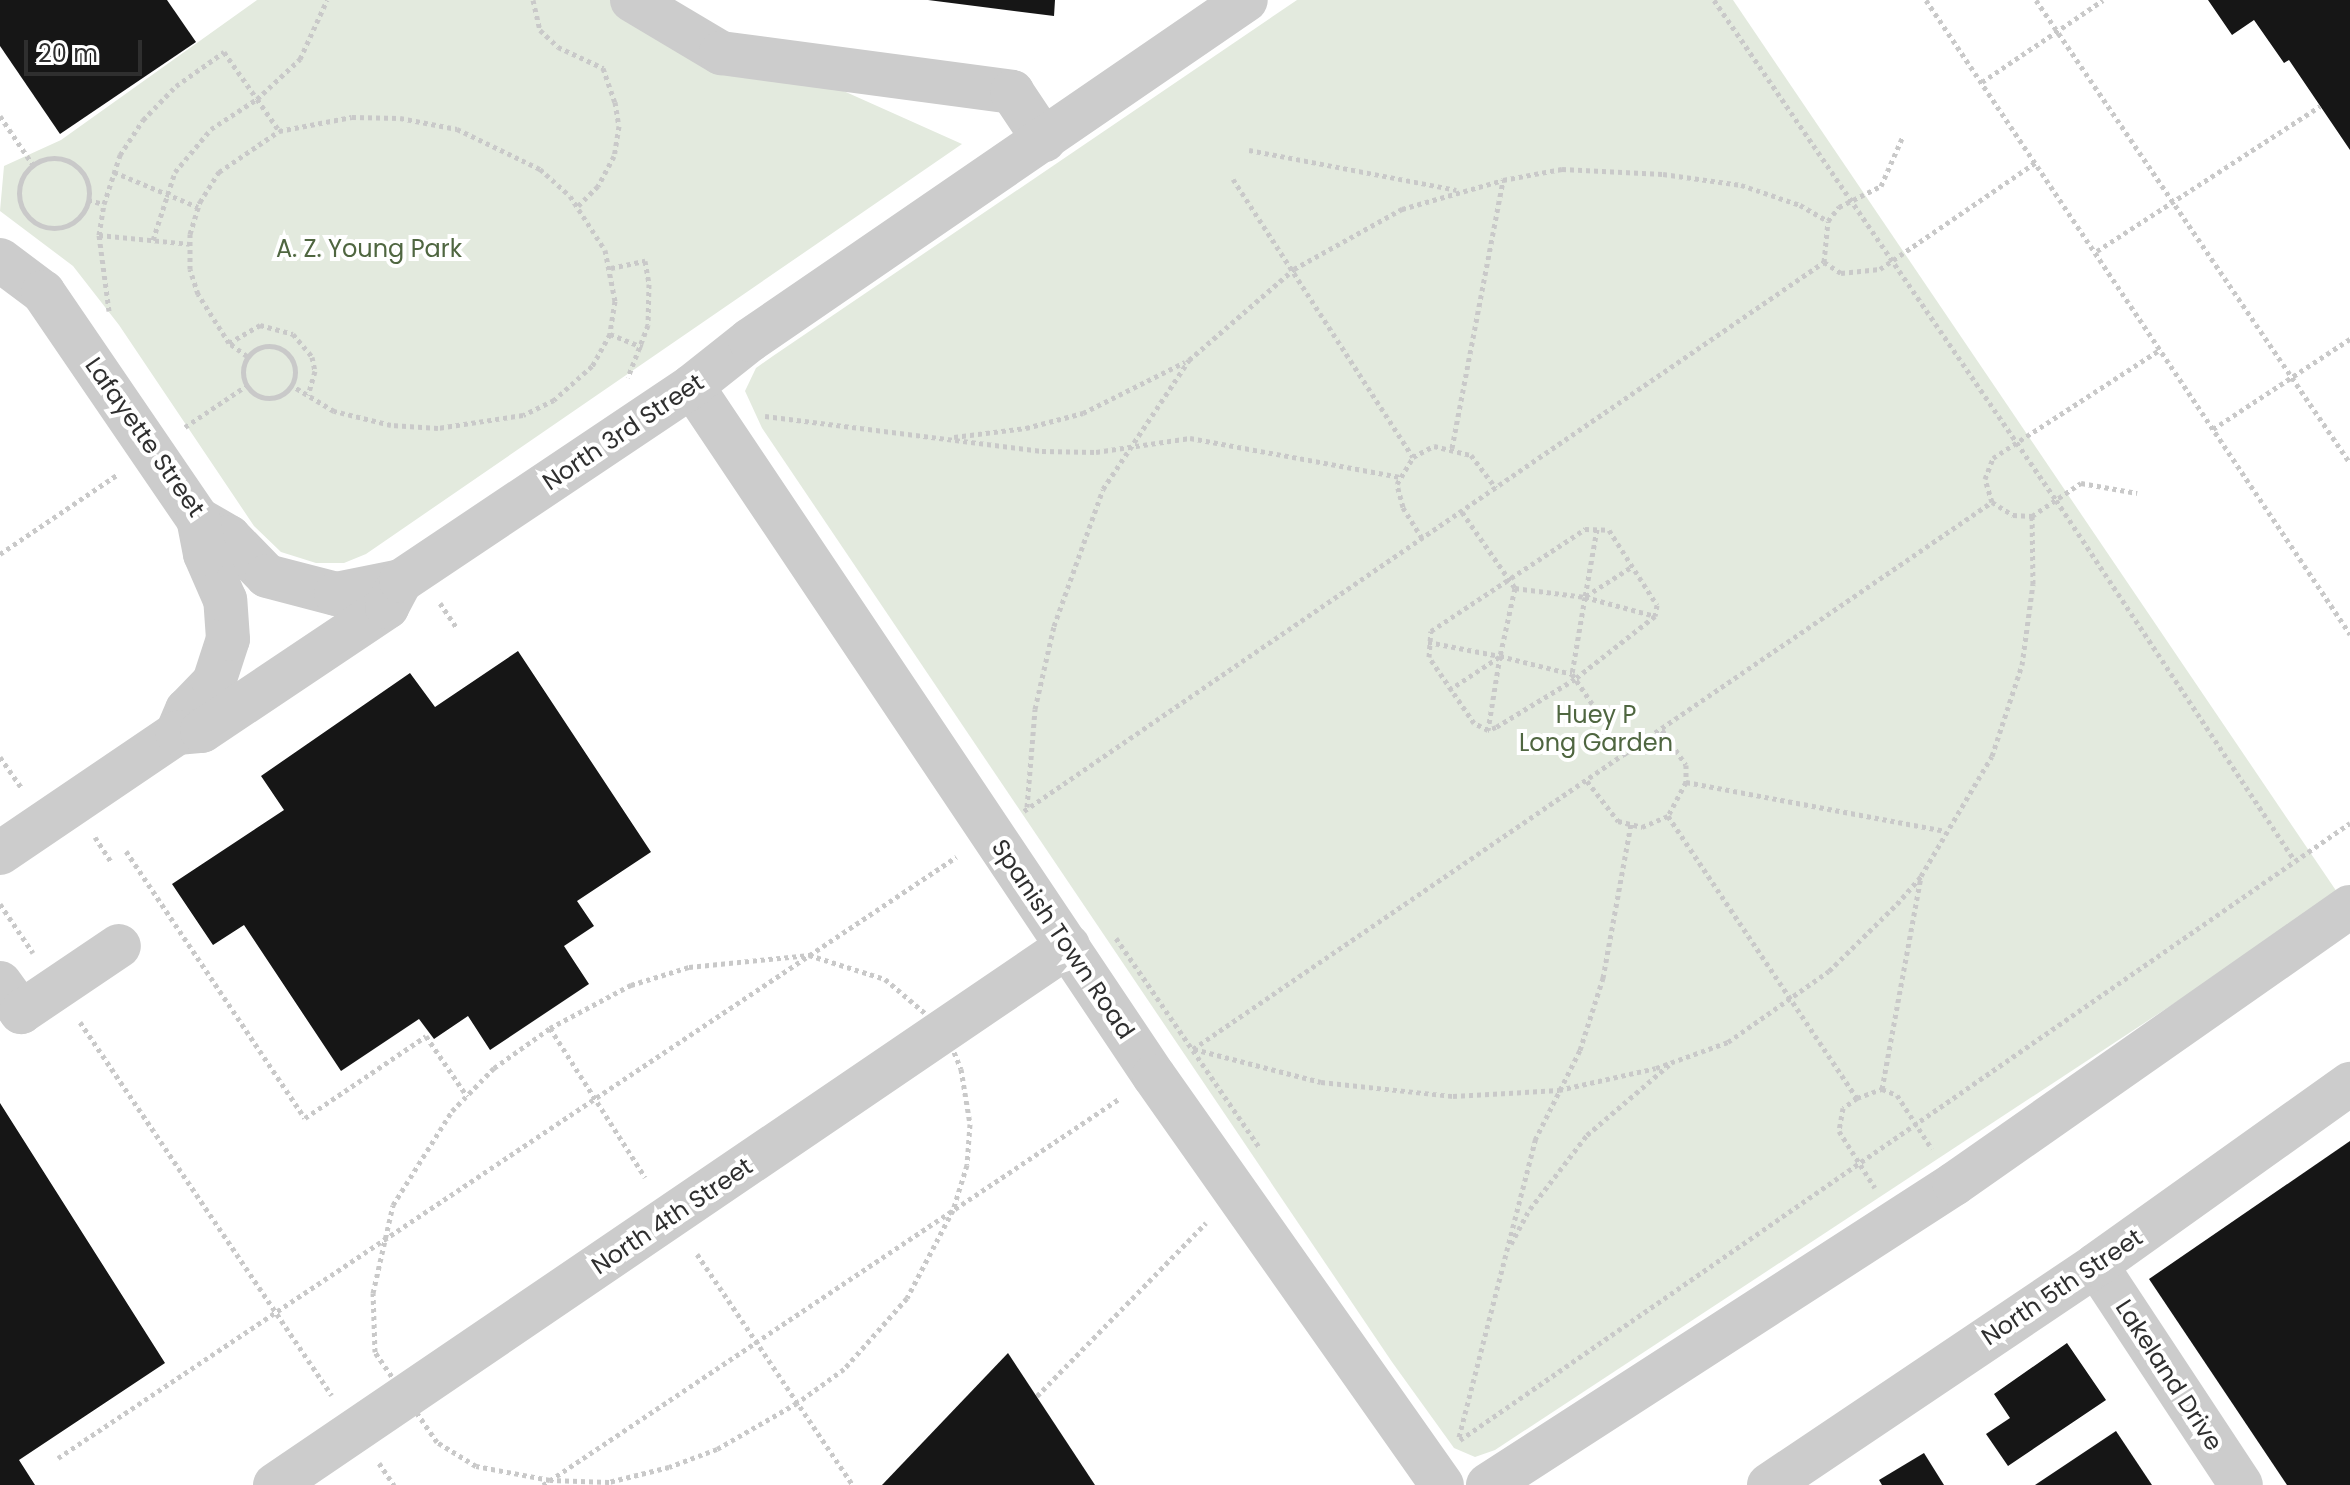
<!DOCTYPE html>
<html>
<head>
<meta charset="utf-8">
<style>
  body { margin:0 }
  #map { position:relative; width:2350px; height:1485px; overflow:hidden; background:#fff; font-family:Poppins,sans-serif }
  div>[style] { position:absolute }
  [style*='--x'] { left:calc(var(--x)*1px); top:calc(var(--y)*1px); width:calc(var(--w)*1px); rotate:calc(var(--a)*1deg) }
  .green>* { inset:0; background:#e3eade }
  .building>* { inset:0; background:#161616 }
  .path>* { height:5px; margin-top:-2.5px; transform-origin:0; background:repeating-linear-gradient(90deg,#c9c9c9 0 4px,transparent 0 8px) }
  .path>.ring { margin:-2.5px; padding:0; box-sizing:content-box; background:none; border:5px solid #c9c9c9; border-radius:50% }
  .minor>* { height:44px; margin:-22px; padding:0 22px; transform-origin:22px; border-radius:22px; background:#ccc }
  span { translate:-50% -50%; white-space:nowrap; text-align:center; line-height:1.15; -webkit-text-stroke:8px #fff; paint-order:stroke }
  .park-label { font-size:24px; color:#4f6640 }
  .street-label { font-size:24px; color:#2f2f2f }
  .scale { position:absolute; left:24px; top:40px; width:118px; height:36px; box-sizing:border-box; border:4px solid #2f2f2f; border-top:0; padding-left:10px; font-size:24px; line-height:28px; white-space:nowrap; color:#2f2f2f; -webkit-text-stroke:6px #fff; paint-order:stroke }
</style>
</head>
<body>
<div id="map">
  <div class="green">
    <div style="clip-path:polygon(257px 0,640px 0,962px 144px,366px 554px,344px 563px,316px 563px,281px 552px,254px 526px,119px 325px,73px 266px,0 211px,4px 166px,61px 140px)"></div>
    <div style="clip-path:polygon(1297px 0,1733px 0,2339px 895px,1495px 1450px,1475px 1457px,1454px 1448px,1392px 1362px,762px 428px,745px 391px,756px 368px,773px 356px)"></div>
  </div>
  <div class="building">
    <div style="clip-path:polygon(0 0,167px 0,196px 42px,60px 134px,0 46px)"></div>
    <div style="clip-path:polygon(928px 0,1055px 0,1054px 16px)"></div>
    <div style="clip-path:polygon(2208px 0,2350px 0,2350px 150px,2289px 60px,2284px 63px,2254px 20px,2232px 35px)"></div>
    <div style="clip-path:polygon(518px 651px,651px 852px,577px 901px,594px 926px,564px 946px,589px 984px,490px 1050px,468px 1016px,434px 1039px,419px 1019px,341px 1071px,244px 925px,213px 945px,172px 884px,284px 810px,261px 776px,410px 673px,435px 707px)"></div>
    <div style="clip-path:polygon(0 1103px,165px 1363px,19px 1460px,35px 1485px,0 1485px)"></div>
    <div style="clip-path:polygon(2350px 1141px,2350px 1485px,2287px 1485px,2149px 1279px)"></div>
    <div style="clip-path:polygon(2067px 1343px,2106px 1400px,2008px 1466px,1986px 1434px,2010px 1418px,1994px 1394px)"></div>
    <div style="clip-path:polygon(1008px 1353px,1095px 1485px,882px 1485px)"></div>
    <div style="clip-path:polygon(2116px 1431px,2152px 1485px,2035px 1485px)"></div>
    <div style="clip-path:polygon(1924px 1453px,1944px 1485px,1882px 1485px,1879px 1480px)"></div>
  </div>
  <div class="path">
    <div style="--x:533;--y:0;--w:31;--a:77"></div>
    <div style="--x:540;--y:30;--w:25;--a:43"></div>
    <div style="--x:558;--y:47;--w:50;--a:25"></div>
    <div style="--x:603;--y:68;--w:36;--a:71"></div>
    <div style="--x:615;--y:102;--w:24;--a:81"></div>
    <div style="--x:619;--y:126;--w:30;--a:99"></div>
    <div style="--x:614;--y:156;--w:34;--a:118"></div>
    <div style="--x:598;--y:186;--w:28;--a:135"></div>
    <div style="--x:1714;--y:0;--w:606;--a:55.63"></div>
    <div style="--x:2056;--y:500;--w:429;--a:56.5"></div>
    <div style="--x:1926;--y:0;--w:763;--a:56.23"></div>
    <div style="--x:2036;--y:0;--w:559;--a:55.86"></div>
    <div style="--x:1982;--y:82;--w:146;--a:-34.1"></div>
    <div style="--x:0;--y:116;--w:59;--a:56"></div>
    <div style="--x:1249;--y:150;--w:211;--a:10.9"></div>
    <div class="ring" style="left:19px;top:158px;width:65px;height:65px"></div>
    <div style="--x:114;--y:172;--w:91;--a:22.6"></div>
    <div style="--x:1233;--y:179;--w:331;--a:57.1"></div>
    <div style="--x:88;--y:200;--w:16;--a:14"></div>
    <div style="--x:99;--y:235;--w:91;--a:5.6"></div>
    <div style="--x:153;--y:240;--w:71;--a:-72.1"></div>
    <div style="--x:175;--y:172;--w:56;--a:-50.1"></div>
    <div style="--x:211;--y:129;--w:55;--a:-33.1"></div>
    <div style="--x:257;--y:99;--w:39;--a:55"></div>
    <div style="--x:2097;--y:251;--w:266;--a:-33"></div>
    <div style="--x:1824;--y:262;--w:41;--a:-84.4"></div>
    <div style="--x:1828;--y:221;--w:18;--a:-52"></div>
    <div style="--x:1839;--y:207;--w:47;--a:-26.6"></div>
    <div style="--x:1881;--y:186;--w:55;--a:-66.3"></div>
    <div style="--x:611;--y:268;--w:35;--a:-12"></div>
    <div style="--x:645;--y:261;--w:23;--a:80"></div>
    <div style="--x:649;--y:284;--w:41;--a:91.4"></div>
    <div style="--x:648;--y:325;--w:56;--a:111"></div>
    <div style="--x:109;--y:311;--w:77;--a:-97.5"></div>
    <div style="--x:99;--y:235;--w:31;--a:-81"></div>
    <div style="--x:104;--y:204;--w:52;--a:-71.9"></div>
    <div style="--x:120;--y:155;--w:42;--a:-56.7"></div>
    <div style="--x:143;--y:120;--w:47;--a:-45.9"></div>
    <div style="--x:176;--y:86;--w:59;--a:-35.3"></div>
    <div style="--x:224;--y:52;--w:57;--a:54.9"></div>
    <div style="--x:257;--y:99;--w:59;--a:-42.9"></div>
    <div style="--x:300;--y:59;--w:65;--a:-65.4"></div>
    <div style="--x:610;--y:334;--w:35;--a:22"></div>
    <div style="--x:229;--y:343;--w:36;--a:-30"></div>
    <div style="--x:260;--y:325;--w:34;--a:15"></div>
    <div style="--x:293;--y:334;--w:30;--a:50"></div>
    <div style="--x:312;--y:357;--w:14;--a:78"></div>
    <div style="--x:315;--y:371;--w:25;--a:106"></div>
    <div class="ring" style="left:243px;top:346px;width:47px;height:47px"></div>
    <div style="--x:247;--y:356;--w:22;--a:-144"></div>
    <div style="--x:229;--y:343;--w:58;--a:-122.3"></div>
    <div style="--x:198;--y:294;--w:26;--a:-108"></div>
    <div style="--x:190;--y:269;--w:35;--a:-90"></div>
    <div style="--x:190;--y:234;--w:34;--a:-73"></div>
    <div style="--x:200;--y:202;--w:36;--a:-58"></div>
    <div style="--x:219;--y:172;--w:73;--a:-34.3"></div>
    <div style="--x:279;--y:131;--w:74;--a:-10.9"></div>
    <div style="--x:352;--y:117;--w:48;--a:1.2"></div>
    <div style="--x:400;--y:118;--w:58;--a:10.9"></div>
    <div style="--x:457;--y:129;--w:92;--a:25.7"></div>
    <div style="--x:540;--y:169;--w:40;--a:42"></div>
    <div style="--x:570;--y:196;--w:64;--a:57.1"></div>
    <div style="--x:605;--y:250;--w:52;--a:78.9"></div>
    <div style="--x:615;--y:301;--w:33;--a:99"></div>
    <div style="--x:610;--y:334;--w:37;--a:119"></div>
    <div style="--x:592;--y:366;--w:51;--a:138.2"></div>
    <div style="--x:554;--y:400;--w:34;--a:154"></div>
    <div style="--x:523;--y:415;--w:86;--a:171.3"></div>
    <div style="--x:438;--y:428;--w:47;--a:-176.3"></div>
    <div style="--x:391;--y:425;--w:59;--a:-166.2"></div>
    <div style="--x:334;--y:411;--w:50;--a:-148.8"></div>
    <div style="--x:765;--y:416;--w:279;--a:7.2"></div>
    <div style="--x:1042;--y:451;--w:54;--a:1.1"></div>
    <div style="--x:1096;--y:452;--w:95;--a:-8.5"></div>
    <div style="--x:1190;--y:438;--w:215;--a:10.5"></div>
    <div style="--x:185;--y:427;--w:73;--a:-33.9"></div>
    <div style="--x:2213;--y:429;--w:164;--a:-33.3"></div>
    <div style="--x:954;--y:437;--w:73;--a:-7.1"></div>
    <div style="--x:1026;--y:428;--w:59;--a:-14.7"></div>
    <div style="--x:1083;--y:413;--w:114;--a:-26.6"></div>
    <div style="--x:1452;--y:448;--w:273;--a:-79.2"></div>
    <div style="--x:1992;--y:502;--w:25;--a:32"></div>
    <div style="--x:2013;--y:515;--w:19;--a:3"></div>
    <div style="--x:2032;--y:516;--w:59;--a:-34"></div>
    <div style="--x:2081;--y:483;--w:57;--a:10.1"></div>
    <div style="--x:1462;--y:512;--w:93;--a:55.1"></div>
    <div style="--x:1515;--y:588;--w:70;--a:102.4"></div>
    <div style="--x:1500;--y:656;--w:74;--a:14"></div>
    <div style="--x:1572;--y:674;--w:98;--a:55.8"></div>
    <div style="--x:1585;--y:529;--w:24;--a:2"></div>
    <div style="--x:1609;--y:530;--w:89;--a:57.4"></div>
    <div style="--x:1657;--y:605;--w:11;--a:100"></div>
    <div style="--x:1655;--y:616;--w:102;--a:141.8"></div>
    <div style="--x:1575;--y:679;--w:92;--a:148.7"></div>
    <div style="--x:1496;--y:727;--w:9;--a:159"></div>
    <div style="--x:1488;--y:730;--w:16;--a:-153"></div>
    <div style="--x:1474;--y:723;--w:80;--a:-124.3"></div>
    <div style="--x:1429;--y:657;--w:26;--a:-86"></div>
    <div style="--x:1431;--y:631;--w:185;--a:-33.5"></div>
    <div style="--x:1597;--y:529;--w:69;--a:100"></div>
    <div style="--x:1585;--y:597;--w:73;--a:15.2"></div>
    <div style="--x:1422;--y:538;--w:36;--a:-122"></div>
    <div style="--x:1403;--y:507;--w:24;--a:-105"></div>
    <div style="--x:1397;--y:484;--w:31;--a:-59"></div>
    <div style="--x:1413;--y:457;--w:24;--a:-28"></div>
    <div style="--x:1434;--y:446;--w:38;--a:14"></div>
    <div style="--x:1471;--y:455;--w:41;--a:52.9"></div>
    <div style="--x:0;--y:554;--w:143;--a:-34.1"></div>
    <div style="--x:1515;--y:588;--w:71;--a:7.3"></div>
    <div style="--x:1585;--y:597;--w:78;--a:99.6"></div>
    <div style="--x:1586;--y:596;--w:56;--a:-32.6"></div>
    <div style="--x:440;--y:603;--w:29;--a:56"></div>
    <div style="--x:1428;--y:642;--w:73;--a:11"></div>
    <div style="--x:1500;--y:656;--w:75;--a:99.2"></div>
    <div style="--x:1449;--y:690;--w:60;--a:-33.4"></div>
    <div style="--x:1662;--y:730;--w:42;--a:55.6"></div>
    <div style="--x:1686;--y:765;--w:17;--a:90"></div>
    <div style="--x:1686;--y:782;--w:38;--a:118"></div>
    <div style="--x:0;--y:757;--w:39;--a:55"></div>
    <div style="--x:1587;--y:781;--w:51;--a:52.2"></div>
    <div style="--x:1618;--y:821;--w:25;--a:14"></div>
    <div style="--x:1642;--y:827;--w:28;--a:-23"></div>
    <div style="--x:1668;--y:816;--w:339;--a:56.2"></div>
    <div style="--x:1857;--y:1098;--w:17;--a:144"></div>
    <div style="--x:1843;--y:1108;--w:23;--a:100"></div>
    <div style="--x:1839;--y:1131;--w:67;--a:57.7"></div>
    <div style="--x:1686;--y:782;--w:264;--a:10.7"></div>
    <div style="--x:1027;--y:807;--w:98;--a:-85.3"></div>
    <div style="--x:1035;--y:709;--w:85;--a:-77.1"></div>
    <div style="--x:1054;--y:626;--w:145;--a:-70.3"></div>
    <div style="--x:1103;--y:489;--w:155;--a:-56.3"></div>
    <div style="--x:1189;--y:360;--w:139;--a:-40.9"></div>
    <div style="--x:1294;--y:269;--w:124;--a:-29.1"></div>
    <div style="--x:1402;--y:209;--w:105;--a:-16"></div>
    <div style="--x:1503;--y:180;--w:60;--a:-10.6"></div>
    <div style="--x:1562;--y:169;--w:101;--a:2.8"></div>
    <div style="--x:1663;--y:174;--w:79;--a:8"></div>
    <div style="--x:1741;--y:185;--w:62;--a:18.7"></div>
    <div style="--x:1800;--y:205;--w:32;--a:30"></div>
    <div style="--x:1024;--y:811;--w:970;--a:-34.46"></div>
    <div style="--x:1824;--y:262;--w:20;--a:33"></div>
    <div style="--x:1841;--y:273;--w:39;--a:-6"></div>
    <div style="--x:1880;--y:269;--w:189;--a:-34.4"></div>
    <div style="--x:95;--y:837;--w:30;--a:57"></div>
    <div style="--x:126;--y:851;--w:321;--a:56.2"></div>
    <div style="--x:305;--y:1118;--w:146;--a:-34.1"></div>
    <div style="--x:426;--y:1036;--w:73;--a:55.7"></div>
    <div style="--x:0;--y:904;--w:59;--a:56"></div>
    <div style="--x:1116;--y:938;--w:255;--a:55.6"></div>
    <div style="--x:809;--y:955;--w:80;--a:17.5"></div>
    <div style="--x:885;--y:979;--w:79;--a:40.4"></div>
    <div style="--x:945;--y:1030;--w:42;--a:67.7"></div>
    <div style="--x:961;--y:1069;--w:56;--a:80.7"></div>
    <div style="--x:970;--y:1124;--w:41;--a:94.2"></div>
    <div style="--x:967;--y:1165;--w:47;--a:107.3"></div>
    <div style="--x:953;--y:1210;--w:99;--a:117.6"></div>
    <div style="--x:907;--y:1298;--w:95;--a:131.6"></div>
    <div style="--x:844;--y:1369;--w:58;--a:144.1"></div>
    <div style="--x:797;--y:1403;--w:92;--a:150.1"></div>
    <div style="--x:717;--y:1449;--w:51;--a:159.4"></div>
    <div style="--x:669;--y:1467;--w:62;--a:166"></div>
    <div style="--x:609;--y:1482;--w:59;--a:-178.1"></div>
    <div style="--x:550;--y:1480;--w:75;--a:-169.3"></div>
    <div style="--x:476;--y:1466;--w:46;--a:-148.4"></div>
    <div style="--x:437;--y:1442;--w:109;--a:-124.6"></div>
    <div style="--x:375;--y:1352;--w:59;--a:-91.9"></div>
    <div style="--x:373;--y:1293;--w:90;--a:-77.2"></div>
    <div style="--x:393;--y:1205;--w:111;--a:-57.9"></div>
    <div style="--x:452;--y:1111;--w:60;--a:-45.7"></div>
    <div style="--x:494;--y:1068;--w:69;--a:-35.5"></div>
    <div style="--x:550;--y:1028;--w:92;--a:-28"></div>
    <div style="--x:631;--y:985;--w:61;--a:-17.2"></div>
    <div style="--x:689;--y:967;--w:121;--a:-5.7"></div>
    <div style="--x:80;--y:1022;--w:450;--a:56"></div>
    <div style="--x:550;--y:1028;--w:177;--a:57.5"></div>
    <div style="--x:1193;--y:1049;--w:968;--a:-34.4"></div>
    <div style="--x:1992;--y:502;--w:24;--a:-107"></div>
    <div style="--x:1985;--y:479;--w:22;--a:-69"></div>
    <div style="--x:1993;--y:458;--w:200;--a:-33"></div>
    <div style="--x:1194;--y:1049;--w:131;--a:14.6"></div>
    <div style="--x:1321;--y:1082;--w:133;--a:6.1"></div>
    <div style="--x:1453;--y:1096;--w:106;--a:-3.2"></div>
    <div style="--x:1559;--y:1090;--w:99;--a:-12.8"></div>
    <div style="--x:1656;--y:1068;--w:77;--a:-19.9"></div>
    <div style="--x:1728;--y:1042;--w:123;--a:-35.1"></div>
    <div style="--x:1829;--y:971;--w:95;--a:-44.6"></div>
    <div style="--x:1897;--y:904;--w:37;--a:-49"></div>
    <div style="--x:1921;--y:876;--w:139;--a:-59.4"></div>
    <div style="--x:1992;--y:756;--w:96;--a:-71.8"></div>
    <div style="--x:2022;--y:665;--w:82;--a:-82.3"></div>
    <div style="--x:2033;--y:584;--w:68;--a:-90.8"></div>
    <div style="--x:1882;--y:1089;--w:216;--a:-79.6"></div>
    <div style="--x:1857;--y:1098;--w:27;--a:-20"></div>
    <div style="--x:1882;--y:1089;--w:16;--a:22"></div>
    <div style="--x:1897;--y:1095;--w:64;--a:57.1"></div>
    <div style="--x:1511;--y:1244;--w:40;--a:-62"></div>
    <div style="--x:1530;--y:1209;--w:93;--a:-52.4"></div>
    <div style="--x:1587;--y:1135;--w:109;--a:-40.5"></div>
    <div style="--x:697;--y:1254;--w:279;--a:56"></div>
    <div style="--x:1037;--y:1396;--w:242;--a:-45.7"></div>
    <div style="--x:1459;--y:1437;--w:307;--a:-75.6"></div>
    <div style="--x:1535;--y:1140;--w:101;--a:-63.4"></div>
    <div style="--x:1580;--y:1050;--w:76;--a:-72.3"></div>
    <div style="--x:1603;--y:978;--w:157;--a:-79.7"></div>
    <div style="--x:1460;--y:1440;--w:1083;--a:-34.73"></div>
    <div style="--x:58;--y:1458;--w:1081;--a:-33.79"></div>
    <div style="--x:379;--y:1463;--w:27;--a:56"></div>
    <div style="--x:543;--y:1485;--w:693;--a:-33.83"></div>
  </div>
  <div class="minor">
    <div style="--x:632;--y:0;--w:104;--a:30.8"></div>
    <div style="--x:721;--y:53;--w:294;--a:7.6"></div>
    <div style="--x:1012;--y:92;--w:58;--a:56.3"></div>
    <div style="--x:0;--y:260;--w:54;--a:36.7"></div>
    <div style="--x:43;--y:292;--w:275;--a:55.7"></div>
    <div style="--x:198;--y:519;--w:36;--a:30"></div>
    <div style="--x:229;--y:537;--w:54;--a:45.7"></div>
    <div style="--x:267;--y:576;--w:71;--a:14.6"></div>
    <div style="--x:336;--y:594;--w:66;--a:-11.3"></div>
    <div style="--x:692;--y:386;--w:830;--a:56.2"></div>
    <div style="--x:1154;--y:1076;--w:500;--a:54.85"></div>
    <div style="--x:177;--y:733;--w:25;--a:-67"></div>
    <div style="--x:187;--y:710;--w:39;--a:-46"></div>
    <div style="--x:214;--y:682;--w:45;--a:-72"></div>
    <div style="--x:228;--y:639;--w:39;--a:-94"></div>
    <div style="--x:225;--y:600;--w:50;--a:-113.5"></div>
    <div style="--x:205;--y:554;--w:36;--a:-101"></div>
    <div style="--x:0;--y:853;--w:214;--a:-34.1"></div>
    <div style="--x:177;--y:733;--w:25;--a:-5"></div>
    <div style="--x:202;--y:731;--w:223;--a:-33.8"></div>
    <div style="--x:387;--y:607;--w:30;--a:-62"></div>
    <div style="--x:401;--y:581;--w:350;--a:-33.8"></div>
    <div style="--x:692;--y:386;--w:74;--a:-38.4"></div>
    <div style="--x:750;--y:340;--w:601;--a:-34.43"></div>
    <div style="--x:0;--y:983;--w:36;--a:54"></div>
    <div style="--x:21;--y:1012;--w:118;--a:-34"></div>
    <div style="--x:2096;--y:1265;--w:263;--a:56.6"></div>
    <div style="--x:275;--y:1485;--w:959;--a:-34.2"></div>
    <div style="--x:1488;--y:1485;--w:555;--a:-32.86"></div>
    <div style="--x:1954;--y:1184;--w:483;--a:-35"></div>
    <div style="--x:1769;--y:1485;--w:394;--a:-33.9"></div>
    <div style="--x:2096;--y:1265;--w:312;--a:-35.5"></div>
  </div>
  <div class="park-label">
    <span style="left:369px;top:249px">A. Z. Young Park</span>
    <span style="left:1596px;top:729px">Huey P<br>Long Garden</span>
  </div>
  <div class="street-label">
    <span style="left:623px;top:432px;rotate:-34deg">North 3rd Street</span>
    <span style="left:145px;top:437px;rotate:55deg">Lafayette Street</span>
    <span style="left:1063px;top:939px;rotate:56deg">Spanish Town Road</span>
    <span style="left:672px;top:1216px;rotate:-34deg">North 4th Street</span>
    <span style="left:2062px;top:1287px;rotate:-34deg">North 5th Street</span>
    <span style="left:2169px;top:1375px;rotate:57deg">Lakeland Drive</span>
  </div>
  <div class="scale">20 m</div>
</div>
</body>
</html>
